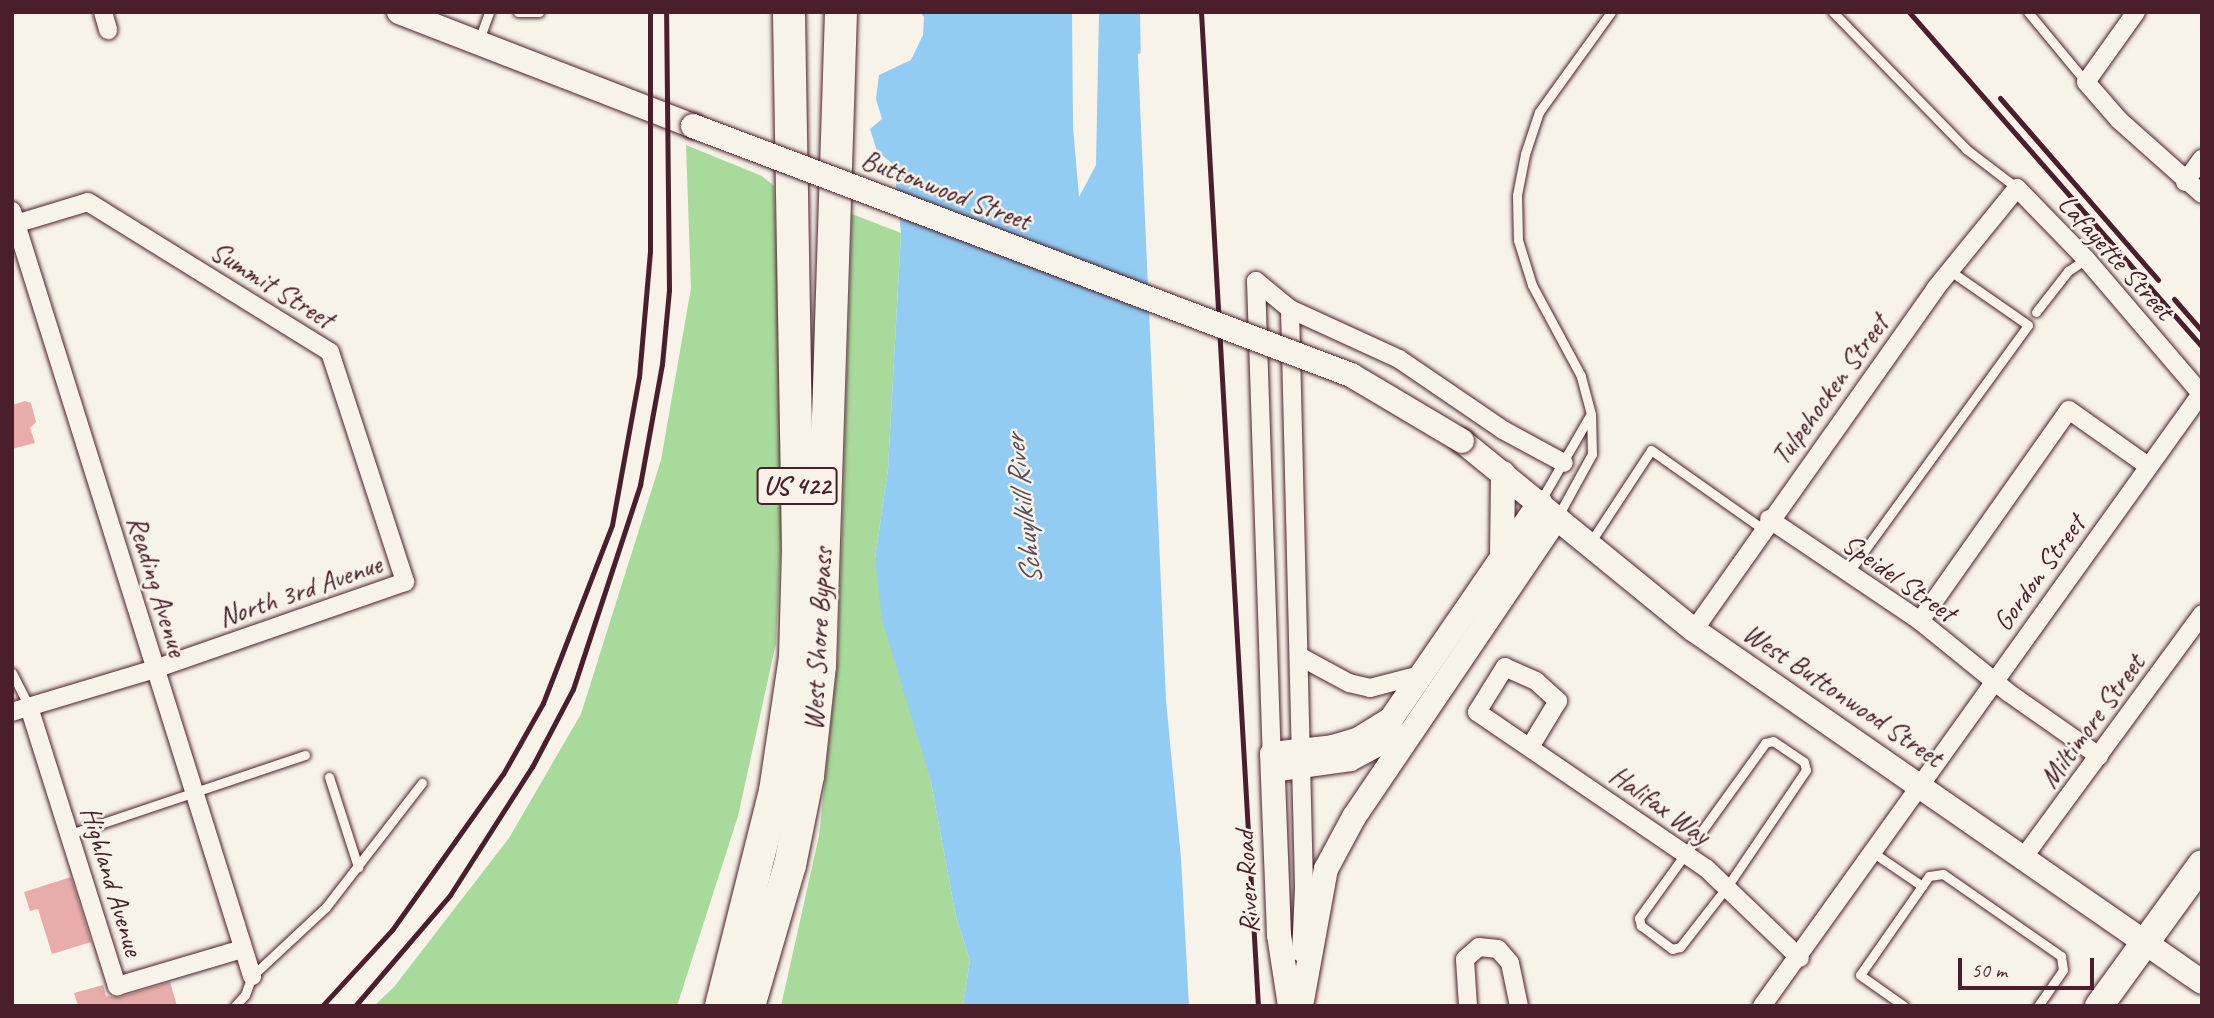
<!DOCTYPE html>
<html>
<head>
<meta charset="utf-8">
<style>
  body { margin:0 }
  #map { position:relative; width:2214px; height:1018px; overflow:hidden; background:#f7f3e8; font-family:Caveat,sans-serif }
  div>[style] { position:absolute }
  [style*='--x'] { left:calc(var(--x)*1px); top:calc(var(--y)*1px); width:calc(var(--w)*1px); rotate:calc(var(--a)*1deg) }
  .green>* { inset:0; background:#a8da9b }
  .water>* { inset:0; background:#93ccf3 }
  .stream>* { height:5px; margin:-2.5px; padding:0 2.5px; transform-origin:2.5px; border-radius:2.5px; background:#93ccf3 }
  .building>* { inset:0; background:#e8adaa }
  .roads { filter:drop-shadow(0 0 2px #4a1f2b) drop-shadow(0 0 2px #4a1f2b) }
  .lane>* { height:9px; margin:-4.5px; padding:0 4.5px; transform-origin:4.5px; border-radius:4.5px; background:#f7f3e8 }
  .street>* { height:18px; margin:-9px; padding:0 9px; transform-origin:9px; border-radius:9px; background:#f7f3e8 }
  .secondary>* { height:24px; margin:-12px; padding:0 12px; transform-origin:12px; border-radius:12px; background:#f7f3e8 }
  .primary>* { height:28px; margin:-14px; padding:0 14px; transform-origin:14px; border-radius:14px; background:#f7f3e8 }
  .highway>* { height:32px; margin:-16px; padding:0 16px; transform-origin:16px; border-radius:16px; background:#f7f3e8 }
  .rail>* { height:5px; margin:-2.5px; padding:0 2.5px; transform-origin:2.5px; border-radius:2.5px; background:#4a1f2b }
  .bridges { filter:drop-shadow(0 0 2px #4a1f2b) drop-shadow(0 0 2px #4a1f2b) }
  .secondary-bridge>* { height:24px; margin:-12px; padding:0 12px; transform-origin:12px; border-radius:12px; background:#f7f3e8 }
  span { translate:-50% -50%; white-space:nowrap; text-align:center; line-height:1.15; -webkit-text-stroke:5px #f7f3e8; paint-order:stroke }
  .shield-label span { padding:2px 5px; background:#f7f3e8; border:2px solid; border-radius:5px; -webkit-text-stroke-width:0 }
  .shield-label { font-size:26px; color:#4a1f2b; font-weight:700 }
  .street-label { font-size:28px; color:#4a1f2b }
  .water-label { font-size:30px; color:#5c4a5d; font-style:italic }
  .frame { position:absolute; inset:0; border:14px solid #4a1f2b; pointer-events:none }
  .scale { position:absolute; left:1958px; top:958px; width:136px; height:32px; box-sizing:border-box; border:4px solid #4a1f2b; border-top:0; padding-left:9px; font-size:21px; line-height:24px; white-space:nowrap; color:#4a1f2b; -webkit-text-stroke:5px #f7f3e8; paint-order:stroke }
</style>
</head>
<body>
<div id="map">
  <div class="green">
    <div style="clip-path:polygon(686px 145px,762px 176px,774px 186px,784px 471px,776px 643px,738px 816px,677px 1006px,374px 1006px,394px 987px,509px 838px,581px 714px,661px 460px,691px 288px)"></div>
    <div style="clip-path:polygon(852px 214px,901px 233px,888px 469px,875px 559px,931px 782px,956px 917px,970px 960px,963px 1006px,781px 1006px,819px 836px,838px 658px)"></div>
  </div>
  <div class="water">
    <div style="clip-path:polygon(920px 12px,1072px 12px,1073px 127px,1079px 197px,1096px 165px,1099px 12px,1136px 12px,1166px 700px,1181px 858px,1189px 1006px,963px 1006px,970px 960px,956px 917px,931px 782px,882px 620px,875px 559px,888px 469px,901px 233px,894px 165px,877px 151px,870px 129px,882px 119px,876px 99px,879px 75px,911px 60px,923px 35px,924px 17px)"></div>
  </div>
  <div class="stream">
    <div style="--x:1137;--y:12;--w:39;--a:89"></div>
  </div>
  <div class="building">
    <div style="clip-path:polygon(25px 401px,31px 403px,36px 422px,30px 428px,35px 443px,12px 449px,12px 405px)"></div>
    <div style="clip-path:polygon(71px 877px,91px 942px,52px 954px,38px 909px,30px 911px,24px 892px)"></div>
    <div style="clip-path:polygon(170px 982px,177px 1006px,78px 1006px,74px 993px,103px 985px,106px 996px,120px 997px)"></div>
  </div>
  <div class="roads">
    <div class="lane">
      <div style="--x:518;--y:12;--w:21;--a:0"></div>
      <div style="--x:1833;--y:12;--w:191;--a:45.8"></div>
      <div style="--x:1966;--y:149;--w:64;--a:37.4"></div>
      <div style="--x:2028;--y:12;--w:91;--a:50.4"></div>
      <div style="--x:479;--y:40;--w:30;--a:-70"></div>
      <div style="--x:2036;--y:312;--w:52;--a:-52"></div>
      <div style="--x:2068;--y:271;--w:22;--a:-34"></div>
      <div style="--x:1541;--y:500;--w:98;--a:-60"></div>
      <div style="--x:1558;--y:516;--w:71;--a:-61.3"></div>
      <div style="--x:1592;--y:454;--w:40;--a:-91.4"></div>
      <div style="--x:1591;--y:414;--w:39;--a:-105"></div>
      <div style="--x:1581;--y:376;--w:103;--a:-118.3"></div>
      <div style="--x:1532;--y:285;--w:47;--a:-107.3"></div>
      <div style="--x:1518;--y:240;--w:45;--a:-91.3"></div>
      <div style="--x:1517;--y:195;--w:42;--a:-79"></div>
      <div style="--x:1525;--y:154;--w:44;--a:-71.6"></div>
      <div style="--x:1539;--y:112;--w:123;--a:-54.2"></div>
      <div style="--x:1590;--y:543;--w:111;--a:-56.7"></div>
      <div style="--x:1651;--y:450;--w:137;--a:35.2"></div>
      <div style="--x:1848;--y:573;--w:306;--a:-54"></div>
      <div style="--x:2028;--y:325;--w:96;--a:-145.2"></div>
      <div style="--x:12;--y:673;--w:38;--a:63"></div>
      <div style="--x:1773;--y:741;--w:37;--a:34"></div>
      <div style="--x:1804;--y:762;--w:8;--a:76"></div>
      <div style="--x:1806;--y:770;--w:143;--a:124.1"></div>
      <div style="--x:1726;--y:888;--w:75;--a:127.9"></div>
      <div style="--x:1680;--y:947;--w:8;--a:166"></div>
      <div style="--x:1672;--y:949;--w:39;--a:-143"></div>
      <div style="--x:1641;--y:926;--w:8;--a:-104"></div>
      <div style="--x:1639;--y:918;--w:216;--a:-54.2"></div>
      <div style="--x:1765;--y:743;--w:8;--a:-14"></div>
      <div style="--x:329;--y:777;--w:95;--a:72.1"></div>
      <div style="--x:70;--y:834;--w:248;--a:-18.6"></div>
      <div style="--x:1875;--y:854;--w:57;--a:34.2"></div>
      <div style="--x:1922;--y:886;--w:108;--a:124.9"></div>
      <div style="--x:1860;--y:975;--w:54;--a:35.2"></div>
      <div style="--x:1922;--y:886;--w:12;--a:-55"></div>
      <div style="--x:1929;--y:876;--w:14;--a:-8"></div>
      <div style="--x:1943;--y:874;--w:144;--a:34.8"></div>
      <div style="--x:2061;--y:956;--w:14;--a:82"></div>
      <div style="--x:2063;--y:970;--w:44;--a:124.8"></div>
      <div style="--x:235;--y:1006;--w:15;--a:-48"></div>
      <div style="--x:245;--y:995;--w:20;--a:-70"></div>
      <div style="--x:252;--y:976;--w:101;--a:-43"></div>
      <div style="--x:326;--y:907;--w:157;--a:-52.3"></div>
    </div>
    <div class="street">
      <div style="--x:103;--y:12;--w:19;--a:74"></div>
      <div style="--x:2136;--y:12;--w:86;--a:125.5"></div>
      <div style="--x:2086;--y:82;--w:50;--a:49"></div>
      <div style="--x:2119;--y:120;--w:111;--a:41.7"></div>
      <div style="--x:2185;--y:182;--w:29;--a:-54"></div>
      <div style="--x:12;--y:211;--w:802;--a:72.58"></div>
      <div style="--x:12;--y:225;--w:79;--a:-16.8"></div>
      <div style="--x:88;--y:202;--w:285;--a:31.8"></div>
      <div style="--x:330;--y:352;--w:242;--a:71.9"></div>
      <div style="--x:405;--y:582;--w:265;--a:160.8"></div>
      <div style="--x:155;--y:669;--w:149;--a:163.3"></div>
      <div style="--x:1256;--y:281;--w:473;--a:88.1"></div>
      <div style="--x:1256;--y:281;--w:44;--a:39.5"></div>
      <div style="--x:1290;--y:309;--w:120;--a:24.6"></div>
      <div style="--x:1399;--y:359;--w:126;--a:34.3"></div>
      <div style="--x:1503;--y:430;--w:69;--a:28.4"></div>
      <div style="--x:1290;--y:309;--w:579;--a:88.61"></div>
      <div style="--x:1304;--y:888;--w:65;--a:92.6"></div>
      <div style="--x:1769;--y:519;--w:182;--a:34"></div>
      <div style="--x:1920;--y:621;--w:114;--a:39"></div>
      <div style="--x:2009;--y:693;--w:110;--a:35"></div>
      <div style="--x:1920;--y:621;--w:258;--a:-54.8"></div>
      <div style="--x:2069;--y:410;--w:97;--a:35.3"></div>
      <div style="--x:1694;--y:630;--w:418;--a:-54.7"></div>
      <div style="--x:1935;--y:289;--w:130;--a:-50.9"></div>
      <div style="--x:2017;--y:188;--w:99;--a:45.8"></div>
      <div style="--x:2086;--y:259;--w:179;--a:49.5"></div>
      <div style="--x:1299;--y:656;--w:57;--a:28.4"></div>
      <div style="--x:1349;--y:683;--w:22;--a:13"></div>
      <div style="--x:1370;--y:688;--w:52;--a:-14.6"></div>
      <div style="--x:29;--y:707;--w:293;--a:72.5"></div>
      <div style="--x:117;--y:986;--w:130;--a:-16.5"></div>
      <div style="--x:1530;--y:747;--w:54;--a:-58.7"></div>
      <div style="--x:1558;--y:701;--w:30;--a:-138"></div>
      <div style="--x:1536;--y:681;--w:34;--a:-156"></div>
      <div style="--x:1505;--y:667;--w:53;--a:121.9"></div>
      <div style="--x:1477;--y:712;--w:277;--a:34.3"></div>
      <div style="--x:1706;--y:868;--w:130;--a:43.8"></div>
      <div style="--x:1272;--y:773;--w:80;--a:-7.9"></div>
      <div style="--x:1351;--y:762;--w:66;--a:-28.1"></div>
      <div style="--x:2023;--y:858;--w:303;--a:-53.7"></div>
      <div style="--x:1468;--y:1006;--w:47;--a:-93.7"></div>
      <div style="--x:1465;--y:959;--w:18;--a:-41"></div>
      <div style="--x:1479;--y:947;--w:19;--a:6"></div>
      <div style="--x:1498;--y:949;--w:18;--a:49"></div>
      <div style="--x:1510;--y:963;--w:44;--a:78.2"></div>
      <div style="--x:1762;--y:1006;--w:753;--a:-54.35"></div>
    </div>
    <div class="secondary">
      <div style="--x:399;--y:12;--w:315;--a:21.2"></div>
      <div style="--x:1462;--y:441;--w:299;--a:39.2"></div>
      <div style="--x:1694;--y:630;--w:618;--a:34.72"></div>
      <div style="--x:1502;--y:558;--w:85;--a:-89.3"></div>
      <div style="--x:1290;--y:1006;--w:72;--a:-98.8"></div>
      <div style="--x:1279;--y:935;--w:181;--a:-92.2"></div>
      <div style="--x:1272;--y:754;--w:61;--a:-6.5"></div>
      <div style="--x:1333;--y:747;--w:27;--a:-17"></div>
      <div style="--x:1359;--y:739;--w:38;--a:-32"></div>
      <div style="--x:1391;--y:719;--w:263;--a:-55.5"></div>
      <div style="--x:1301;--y:1006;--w:139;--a:-79.7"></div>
      <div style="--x:1326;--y:869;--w:59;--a:-61.7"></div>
      <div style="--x:1354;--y:817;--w:362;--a:-55.9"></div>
    </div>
    <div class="primary">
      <div style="--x:2099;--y:1006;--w:175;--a:-54"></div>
    </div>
    <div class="highway">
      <div style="--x:721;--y:1006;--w:222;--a:-75.9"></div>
      <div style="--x:775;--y:791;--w:135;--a:-81.5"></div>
      <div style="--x:795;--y:657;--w:106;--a:-88.4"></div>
      <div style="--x:798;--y:551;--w:539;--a:-90.96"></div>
      <div style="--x:749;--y:1006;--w:147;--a:-73.8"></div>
      <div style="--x:790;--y:865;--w:91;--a:-78.6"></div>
      <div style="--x:808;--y:776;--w:111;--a:-83.8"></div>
      <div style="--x:820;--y:666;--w:654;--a:-88.16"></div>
    </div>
  </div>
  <div class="rail">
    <div style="--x:1201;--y:12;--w:996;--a:86.72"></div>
    <div style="--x:1909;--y:12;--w:445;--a:48.8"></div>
    <div style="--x:2000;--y:98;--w:241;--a:49"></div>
    <div style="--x:2174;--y:299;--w:43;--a:48.8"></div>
    <div style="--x:322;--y:1006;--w:103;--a:-47.4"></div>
    <div style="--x:392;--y:930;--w:191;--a:-54.6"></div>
    <div style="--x:503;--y:774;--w:81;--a:-60.6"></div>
    <div style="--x:543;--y:703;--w:191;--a:-68.8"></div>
    <div style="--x:612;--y:525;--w:150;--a:-79.7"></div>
    <div style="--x:639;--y:377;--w:126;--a:-85"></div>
    <div style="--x:650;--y:251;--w:239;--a:-90"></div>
    <div style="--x:355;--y:1006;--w:146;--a:-49.4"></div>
    <div style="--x:450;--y:895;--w:152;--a:-57.4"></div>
    <div style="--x:532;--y:767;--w:88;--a:-62.3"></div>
    <div style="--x:573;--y:689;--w:215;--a:-71.8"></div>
    <div style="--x:640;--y:485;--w:123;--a:-79.7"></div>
    <div style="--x:662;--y:364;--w:74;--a:-84.6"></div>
    <div style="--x:669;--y:290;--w:278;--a:-90.6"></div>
  </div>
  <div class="bridges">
    <div class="secondary-bridge">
      <div style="--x:693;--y:126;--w:704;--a:20.73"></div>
      <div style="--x:1351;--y:375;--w:129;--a:30.7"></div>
    </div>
  </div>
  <div class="shield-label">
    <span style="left:797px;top:486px">US 422</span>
  </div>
  <div class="street-label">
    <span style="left:946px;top:190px;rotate:21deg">Buttonwood Street</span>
    <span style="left:2116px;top:257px;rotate:48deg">Lafayette Street</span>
    <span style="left:272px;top:285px;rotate:32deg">Summit Street</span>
    <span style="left:1830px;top:390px;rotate:-54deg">Tulpehocken Street</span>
    <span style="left:2039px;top:573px;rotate:-54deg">Gordon Street</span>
    <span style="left:1899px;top:578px;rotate:35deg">Speidel Street</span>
    <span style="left:157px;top:586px;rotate:73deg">Reading Avenue</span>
    <span style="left:300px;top:591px;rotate:-19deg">North 3rd Avenue</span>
    <span style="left:818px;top:639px;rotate:-87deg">West Shore Bypass</span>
    <span style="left:1843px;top:695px;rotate:34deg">West Buttonwood Street</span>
    <span style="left:2092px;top:721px;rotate:-54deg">Miltimore Street</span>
    <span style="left:1660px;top:805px;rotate:35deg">Halifax Way</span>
    <span style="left:112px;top:881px;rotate:73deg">Highland Avenue</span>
    <span style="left:1247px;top:882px;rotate:-93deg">River Road</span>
  </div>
  <div class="water-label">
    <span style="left:1023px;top:510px;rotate:-97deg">Schuylkill River</span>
  </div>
  <div class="frame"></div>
  <div class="scale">50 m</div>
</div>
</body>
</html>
